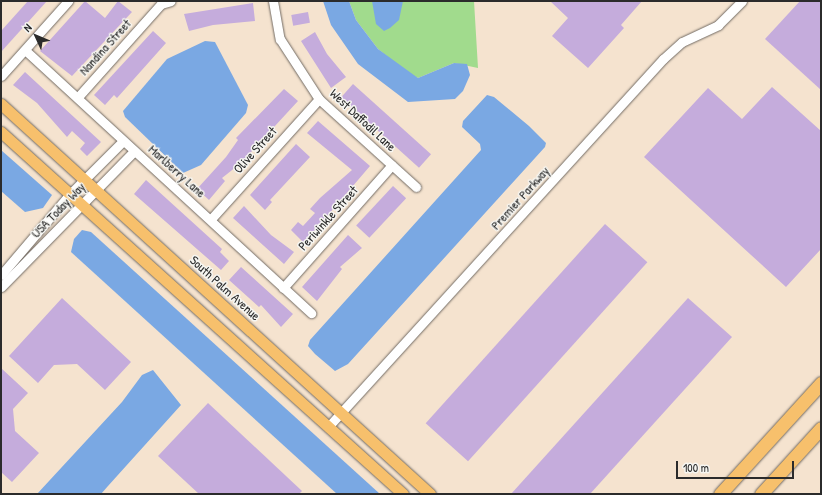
<!DOCTYPE html>
<html>
<head>
<meta charset="utf-8">
<style>
  body { margin:0 }
  #map { position:relative; width:822px; height:495px; overflow:hidden; background:#f5e3cf; font-family:"Patrick Hand",sans-serif }
  div>[style] { position:absolute }
  [style*='--x'] { left:calc(var(--x)*1px); top:calc(var(--y)*1px); width:calc(var(--w)*1px); rotate:calc(var(--a)*1deg) }
  .green>* { inset:0; background:#a1db8d }
  .water>* { inset:0; background:#7aa8e3 }
  .building>* { inset:0; background:#c5acdc; transform-origin:0 0 }
  .roads { filter:drop-shadow(0 0 1px #726b64) drop-shadow(0 0 1px #726b64) }
  .minor>* { height:9px; margin:-4.5px; padding:0 4.5px; transform-origin:4.5px; border-radius:4.5px; background:#fff }
  .major>* { height:11px; margin:-5.5px; padding:0 5.5px; transform-origin:5.5px; border-radius:5.5px; background:#f7c06c }
  .highway>* { height:13px; margin:-6.5px; padding:0 6.5px; transform-origin:6.5px; border-radius:6.5px; background:#f7c06c }
  span { translate:-50% -50%; white-space:nowrap; text-align:center; line-height:1.15; -webkit-text-stroke:3px #f6f6f2; paint-order:stroke }
  .street-label { font-size:13px; color:#2b2b2b }
  .frame { position:absolute; inset:0; border:2px solid #2b2b2b; pointer-events:none }
  .north { position:absolute; left:16px; top:16px; width:40px; height:40px; -webkit-text-stroke:3px #f6f6f2; paint-order:stroke; rotate:314deg; font-size:11px; font-weight:700; line-height:16px; text-align:center; color:#2b2b2b }
  .north::after { content:''; display:block; margin:auto; width:14px; height:18px; background:#2b2b2b; clip-path:polygon(50% 0,100% 100%,50% 72%,0 100%) }
  .scale { position:absolute; left:676px; top:461px; width:118px; height:18px; box-sizing:border-box; border:2px solid #2b2b2b; border-top:0; padding-left:5px; font-size:12px; line-height:14px; white-space:nowrap; color:#2b2b2b; -webkit-text-stroke:3px #f6f6f2; paint-order:stroke }
</style>
</head>
<body>
<div id="map">
  <div class="green">
    <div style="clip-path:polygon(349px 1px,474px 1px,478px 68px,454px 63px,418px 78px,408px 73px,378px 49px,356px 20px)"></div>
  </div>
  <div class="water">
    <div style="clip-path:polygon(323px 1px,349px 1px,356px 20px,378px 49px,418px 78px,454px 63px,467px 64px,470px 75px,463px 91px,455px 99px,408px 102px,358px 64px,331px 25px)"></div>
    <div style="clip-path:polygon(372px 1px,403px 1px,399px 20px,390px 28px,384px 31px,376px 24px)"></div>
    <div style="clip-path:polygon(205px 41px,215px 42px,248px 105px,246px 113px,201px 165px,183px 173px,125px 117px,123px 111px,167px 59px)"></div>
    <div style="clip-path:polygon(487px 95px,494px 97px,529px 126px,546px 143px,545px 147px,348px 364px,335px 371px,315px 354px,308px 346px,310px 340px,481px 150px,480px 144px,462px 127px,463px 121px)"></div>
    <div style="clip-path:polygon(1px 150px,52px 195px,43px 208px,25px 212px,1px 191px)"></div>
    <div style="clip-path:polygon(82px 230px,91px 232px,380px 494px,337px 494px,71px 252px,74px 239px)"></div>
    <div style="clip-path:polygon(153px 370px,181px 405px,108px 486px,101px 494px,37px 494px,122px 402px,142px 375px)"></div>
  </div>
  <div class="building">
    <div style="clip-path:polygon(28px 1px,47px 1px,1px 52px,1px 31px)"></div>
    <div style="clip-path:polygon(85px 1px,105px 18px,118px 1px,132px 12px,72px 76px,40px 51px)"></div>
    <div style="clip-path:polygon(550px 1px,642px 1px,621px 25px,624px 28px,588px 68px,552px 36px,568px 18px)"></div>
    <div style="clip-path:polygon(800px 1px,821px 1px,821px 90px,765px 39px)"></div>
    <div style="clip-path:polygon(253px 3px,255px 21px,213px 25px,189px 31px,184px 14px)"></div>
    <div style="left:308px;top:12px;width:11px;height:17px;rotate:80deg"></div>
    <div style="clip-path:polygon(153px 31px,166px 43px,117px 98px,114px 95px,105px 105px,94px 95px)"></div>
    <div style="clip-path:polygon(315px 32px,327px 54px,346px 77px,331px 88px,301px 41px)"></div>
    <div style="clip-path:polygon(25px 72px,101px 142px,87px 156px,80px 149px,85px 143px,72px 131px,67px 137px,37px 103px,13px 85px)"></div>
    <div style="left:353px;top:84px;width:105px;height:18px;rotate:42deg"></div>
    <div style="clip-path:polygon(772px 87px,821px 131px,821px 249px,786px 287px,644px 157px,708px 88px,742px 119px)"></div>
    <div style="clip-path:polygon(284px 89px,298px 101px,241px 163px,222px 178px,225px 181px,209px 200px,197px 189px,226px 157px,238px 140px,236px 138px)"></div>
    <div style="clip-path:polygon(318px 121px,370px 166px,304px 243px,291px 230px,298px 222px,303px 226px,315px 213px,310px 209px,320px 198px,352px 170px,307px 133px)"></div>
    <div style="clip-path:polygon(296px 144px,310px 157px,270px 200px,272px 202px,265px 210px,250px 195px)"></div>
    <div style="clip-path:polygon(146px 180px,222px 249px,220px 252px,229px 261px,221px 270px,134px 194px)"></div>
    <div style="left:393px;top:186px;width:18px;height:54px;rotate:43deg"></div>
    <div style="clip-path:polygon(244px 206px,271px 235px,294px 252px,284px 264px,233px 218px)"></div>
    <div style="left:605px;top:224px;width:57px;height:268px;rotate:42deg"></div>
    <div style="clip-path:polygon(348px 235px,362px 248px,340px 267px,342px 269px,317px 301px,302px 287px)"></div>
    <div style="clip-path:polygon(241px 267px,293px 314px,281px 327px,261px 305px,259px 307px,229px 280px)"></div>
    <div style="clip-path:polygon(62px 298px,131px 362px,105px 390px,77px 364px,54px 365px,38px 383px,9px 356px)"></div>
    <div style="clip-path:polygon(688px 298px,732px 337px,590px 494px,511px 494px)"></div>
    <div style="clip-path:polygon(1px 368px,28px 393px,13px 409px,15px 431px,39px 453px,12px 482px,1px 472px)"></div>
    <div style="clip-path:polygon(208px 403px,302px 491px,299px 494px,199px 494px,158px 456px)"></div>
  </div>
  <div class="roads">
    <div class="minor">
      <div style="--x:273;--y:1;--w:39;--a:80"></div>
      <div style="--x:280;--y:39;--w:72;--a:57"></div>
      <div style="--x:319;--y:99;--w:131;--a:42.2"></div>
      <div style="--x:25;--y:50;--w:389;--a:42.6"></div>
      <div style="--x:1;--y:76;--w:101;--a:-48.2"></div>
      <div style="--x:78;--y:97;--w:125;--a:-48.3"></div>
      <div style="--x:161;--y:4;--w:10;--a:-17"></div>
      <div style="--x:211;--y:219;--w:161;--a:-48"></div>
      <div style="--x:1;--y:275;--w:105;--a:-49.6"></div>
      <div style="--x:69;--y:195;--w:76;--a:-45"></div>
      <div style="--x:1;--y:287;--w:190;--a:-45.6"></div>
      <div style="--x:283;--y:288;--w:164;--a:-48.5"></div>
      <div style="--x:328;--y:427;--w:498;--a:-47.7"></div>
      <div style="--x:663;--y:59;--w:25;--a:-42"></div>
      <div style="--x:682;--y:42;--w:40;--a:-25"></div>
      <div style="--x:718;--y:25;--w:34;--a:-45"></div>
    </div>
    <div class="major">
      <div style="--x:1;--y:104;--w:580;--a:42.27"></div>
      <div style="--x:1;--y:132;--w:541;--a:42"></div>
    </div>
    <div class="highway">
      <div style="--x:720;--y:494;--w:150;--a:-47.7"></div>
      <div style="--x:761;--y:494;--w:89;--a:-47.7"></div>
    </div>
  </div>
  <div class="street-label">
    <span style="left:105px;top:47px;rotate:-48deg">Nandina Street</span>
    <span style="left:363px;top:120px;rotate:43deg">West Daffodil Lane</span>
    <span style="left:255px;top:150px;rotate:-48deg">Olive Street</span>
    <span style="left:177px;top:171px;rotate:42deg">Marlberry Lane</span>
    <span style="left:520px;top:198px;rotate:-48deg">Premier Parkway</span>
    <span style="left:58px;top:210px;rotate:-46deg">USA Today Way</span>
    <span style="left:328px;top:218px;rotate:-48deg">Periwinkle Street</span>
    <span style="left:225px;top:288px;rotate:42deg">South Palm Avenue</span>
  </div>
  <div class="frame"></div>
  <div class="north">N</div>
  <div class="scale">100 m</div>
</div>
</body>
</html>
